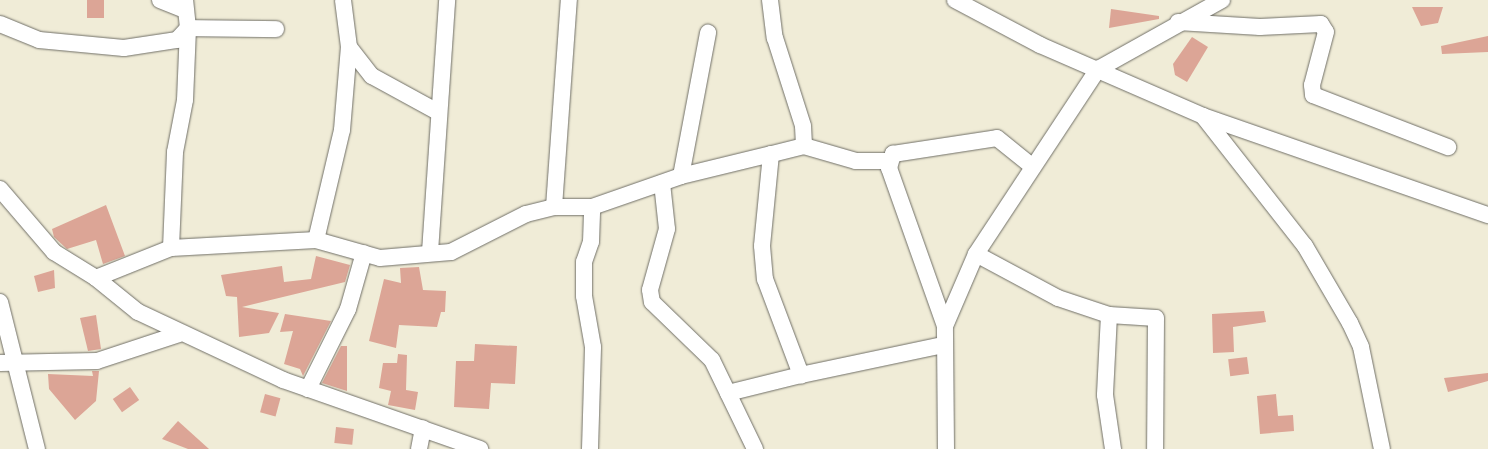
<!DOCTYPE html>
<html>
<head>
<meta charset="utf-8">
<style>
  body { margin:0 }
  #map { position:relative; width:1488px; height:449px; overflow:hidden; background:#f0ecd7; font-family:"Architects Daughter",sans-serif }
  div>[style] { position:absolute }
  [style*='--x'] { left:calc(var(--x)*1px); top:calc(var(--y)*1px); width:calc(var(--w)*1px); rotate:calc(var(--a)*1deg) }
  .building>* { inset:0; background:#dca596; transform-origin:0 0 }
  .roads { filter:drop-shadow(0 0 1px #706f67) drop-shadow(0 0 1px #706f67) }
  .minor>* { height:16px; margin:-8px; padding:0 8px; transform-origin:8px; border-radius:8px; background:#fff }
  span { translate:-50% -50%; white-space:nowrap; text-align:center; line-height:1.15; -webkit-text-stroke:4px #fff; paint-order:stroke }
</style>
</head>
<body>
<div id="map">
  <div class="building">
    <div style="left:87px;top:0;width:17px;height:18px"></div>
    <div style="clip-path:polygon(1412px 7px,1443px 7px,1438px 23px,1421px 26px)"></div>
    <div style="clip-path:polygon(1111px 9px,1159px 16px,1159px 19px,1109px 28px)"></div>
    <div style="clip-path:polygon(1488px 36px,1488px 52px,1442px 54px,1441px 46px)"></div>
    <div style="clip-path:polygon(1192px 37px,1208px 47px,1187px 82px,1175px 75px,1173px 64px)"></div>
    <div style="clip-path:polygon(106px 205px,125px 256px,103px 264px,96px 240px,67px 249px,54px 237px,52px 229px)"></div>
    <div style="clip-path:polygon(316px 256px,350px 265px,345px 282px,242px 307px,279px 313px,269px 333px,239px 337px,237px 297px,226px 296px,221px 275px,282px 266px,284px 282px,311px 279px)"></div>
    <div style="clip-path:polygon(419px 267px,423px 290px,446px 291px,445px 312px,441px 312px,437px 327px,399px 325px,396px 348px,369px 341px,384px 279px,401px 283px,400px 268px)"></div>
    <div style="clip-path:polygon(54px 270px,55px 288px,38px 292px,34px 276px)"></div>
    <div style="clip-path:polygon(1264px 311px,1266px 322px,1233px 327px,1234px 352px,1213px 353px,1212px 314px)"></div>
    <div style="clip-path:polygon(285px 314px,331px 321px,303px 376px,300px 369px,284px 364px,293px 331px,280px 332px)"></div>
    <div style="clip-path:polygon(96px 315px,101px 349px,88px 351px,80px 318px)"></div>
    <div style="clip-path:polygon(475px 344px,517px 346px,515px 384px,491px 383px,489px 409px,454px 407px,456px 361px,474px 361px)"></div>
    <div style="clip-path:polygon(341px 346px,347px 346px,347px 391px,322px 383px)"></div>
    <div style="clip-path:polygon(398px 354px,407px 355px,406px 390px,418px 392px,415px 410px,388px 405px,391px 391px,379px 388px,383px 363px,397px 363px)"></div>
    <div style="left:1247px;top:357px;width:17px;height:19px;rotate:83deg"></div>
    <div style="clip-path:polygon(92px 371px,99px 371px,96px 401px,75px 420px,49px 389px,48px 374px,93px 376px)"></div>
    <div style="clip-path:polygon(1488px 373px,1488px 381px,1448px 392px,1444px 378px)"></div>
    <div style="left:130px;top:387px;width:16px;height:21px;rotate:55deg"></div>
    <div style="left:265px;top:394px;width:16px;height:19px;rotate:15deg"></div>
    <div style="clip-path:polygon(1276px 394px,1278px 416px,1293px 415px,1294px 431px,1260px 434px,1257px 396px)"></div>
    <div style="clip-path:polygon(178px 421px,209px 449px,188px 449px,162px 439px)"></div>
    <div style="left:336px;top:427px;width:18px;height:16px;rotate:6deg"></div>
  </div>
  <div class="roads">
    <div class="minor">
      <div style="--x:160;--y:0;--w:27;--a:22"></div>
      <div style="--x:770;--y:0;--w:38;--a:83"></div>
      <div style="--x:775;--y:38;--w:92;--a:72.3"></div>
      <div style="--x:803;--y:126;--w:20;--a:87"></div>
      <div style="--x:804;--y:146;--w:34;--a:166"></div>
      <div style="--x:771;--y:154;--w:92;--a:95.6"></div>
      <div style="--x:762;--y:246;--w:33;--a:85"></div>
      <div style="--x:765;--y:279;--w:103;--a:69.4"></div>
      <div style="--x:801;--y:375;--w:145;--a:-11.9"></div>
      <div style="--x:955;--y:0;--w:96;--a:27.9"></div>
      <div style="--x:1040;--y:45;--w:178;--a:23.5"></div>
      <div style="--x:1203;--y:116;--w:302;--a:19.2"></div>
      <div style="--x:1178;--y:22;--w:82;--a:3.5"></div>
      <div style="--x:1260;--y:27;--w:61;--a:-2.8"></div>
      <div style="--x:1321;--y:24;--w:9;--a:58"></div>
      <div style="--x:1326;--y:32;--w:55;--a:104.8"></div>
      <div style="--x:1312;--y:85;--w:10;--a:84"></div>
      <div style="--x:1313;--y:95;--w:145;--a:21.1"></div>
      <div style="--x:0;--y:24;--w:42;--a:22.3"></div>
      <div style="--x:39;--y:40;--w:85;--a:5.4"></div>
      <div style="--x:124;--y:48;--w:54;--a:-8.6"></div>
      <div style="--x:177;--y:40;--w:16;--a:-47"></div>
      <div style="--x:188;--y:28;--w:28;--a:-96"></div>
      <div style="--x:349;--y:47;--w:37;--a:52"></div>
      <div style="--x:372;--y:76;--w:75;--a:28.6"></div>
      <div style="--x:1203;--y:116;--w:165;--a:51.9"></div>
      <div style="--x:1305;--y:246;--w:89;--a:59.7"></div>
      <div style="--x:1350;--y:323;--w:26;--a:65"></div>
      <div style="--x:1361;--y:347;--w:104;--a:78.4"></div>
      <div style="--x:804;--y:146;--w:54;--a:16.1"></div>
      <div style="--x:856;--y:161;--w:33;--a:0"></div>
      <div style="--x:681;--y:176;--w:146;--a:-79.3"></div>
      <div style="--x:662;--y:183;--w:46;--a:83.8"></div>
      <div style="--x:667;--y:229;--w:63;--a:105.6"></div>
      <div style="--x:650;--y:290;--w:12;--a:81"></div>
      <div style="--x:652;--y:302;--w:83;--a:44"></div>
      <div style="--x:712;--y:360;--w:99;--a:64.2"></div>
      <div style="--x:0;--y:189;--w:83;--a:49.4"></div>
      <div style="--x:54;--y:252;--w:49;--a:31.8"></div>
      <div style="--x:96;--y:278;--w:54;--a:39"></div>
      <div style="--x:138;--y:312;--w:160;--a:25.1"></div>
      <div style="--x:283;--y:380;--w:209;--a:19.3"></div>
      <div style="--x:554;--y:207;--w:208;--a:-85.9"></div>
      <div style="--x:316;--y:240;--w:66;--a:15.7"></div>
      <div style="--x:380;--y:258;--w:71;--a:-4.8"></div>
      <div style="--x:451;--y:252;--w:84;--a:-26.9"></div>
      <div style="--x:526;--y:214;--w:29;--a:-14"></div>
      <div style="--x:554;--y:207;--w:38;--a:0"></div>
      <div style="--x:592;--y:207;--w:94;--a:-19.2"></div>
      <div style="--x:681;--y:176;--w:93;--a:-13.7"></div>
      <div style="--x:171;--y:248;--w:96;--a:-87.6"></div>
      <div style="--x:175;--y:152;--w:53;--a:-79.1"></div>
      <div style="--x:185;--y:100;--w:72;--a:-87.6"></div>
      <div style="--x:188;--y:28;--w:88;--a:0.7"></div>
      <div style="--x:430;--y:252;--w:253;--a:-86.1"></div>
      <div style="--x:976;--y:254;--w:93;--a:28.2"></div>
      <div style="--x:1058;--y:298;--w:54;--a:18.4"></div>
      <div style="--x:1109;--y:315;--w:47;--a:3.7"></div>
      <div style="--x:1156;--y:318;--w:131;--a:90.4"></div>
      <div style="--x:96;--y:278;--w:81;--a:-21.8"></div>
      <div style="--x:171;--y:248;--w:145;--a:-3.2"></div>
      <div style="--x:316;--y:240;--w:113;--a:-76.7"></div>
      <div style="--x:342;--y:130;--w:83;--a:-85.2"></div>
      <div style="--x:349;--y:47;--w:47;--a:-97.3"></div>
      <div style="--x:0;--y:302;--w:152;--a:75.9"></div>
      <div style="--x:1109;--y:315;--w:80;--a:92.9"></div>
      <div style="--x:1105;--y:395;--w:55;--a:81.6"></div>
      <div style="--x:945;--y:326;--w:168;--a:-109.5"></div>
      <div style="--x:889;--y:168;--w:15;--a:-74"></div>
      <div style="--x:893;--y:154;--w:105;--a:-8.7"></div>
      <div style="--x:997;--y:138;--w:46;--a:38.9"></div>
      <div style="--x:0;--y:363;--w:97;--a:-1.2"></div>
      <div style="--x:97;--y:361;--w:86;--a:-18.2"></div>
      <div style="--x:308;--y:389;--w:89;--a:-63.4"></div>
      <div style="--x:348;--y:309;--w:58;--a:-74.1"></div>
      <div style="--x:728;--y:393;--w:75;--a:-13.9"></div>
      <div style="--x:419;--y:449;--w:21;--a:-79"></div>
      <div style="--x:590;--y:449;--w:102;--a:-88.3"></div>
      <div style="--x:593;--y:347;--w:52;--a:-100"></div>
      <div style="--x:584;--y:296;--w:34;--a:-90"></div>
      <div style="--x:584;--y:262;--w:21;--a:-71"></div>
      <div style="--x:591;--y:242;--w:35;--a:-88"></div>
      <div style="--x:946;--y:449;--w:123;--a:-90.5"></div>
      <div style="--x:945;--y:326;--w:78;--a:-66.7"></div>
      <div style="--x:976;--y:254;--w:222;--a:-56.6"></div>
      <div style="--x:1098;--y:69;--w:142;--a:-29.1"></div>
    </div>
  </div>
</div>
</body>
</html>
